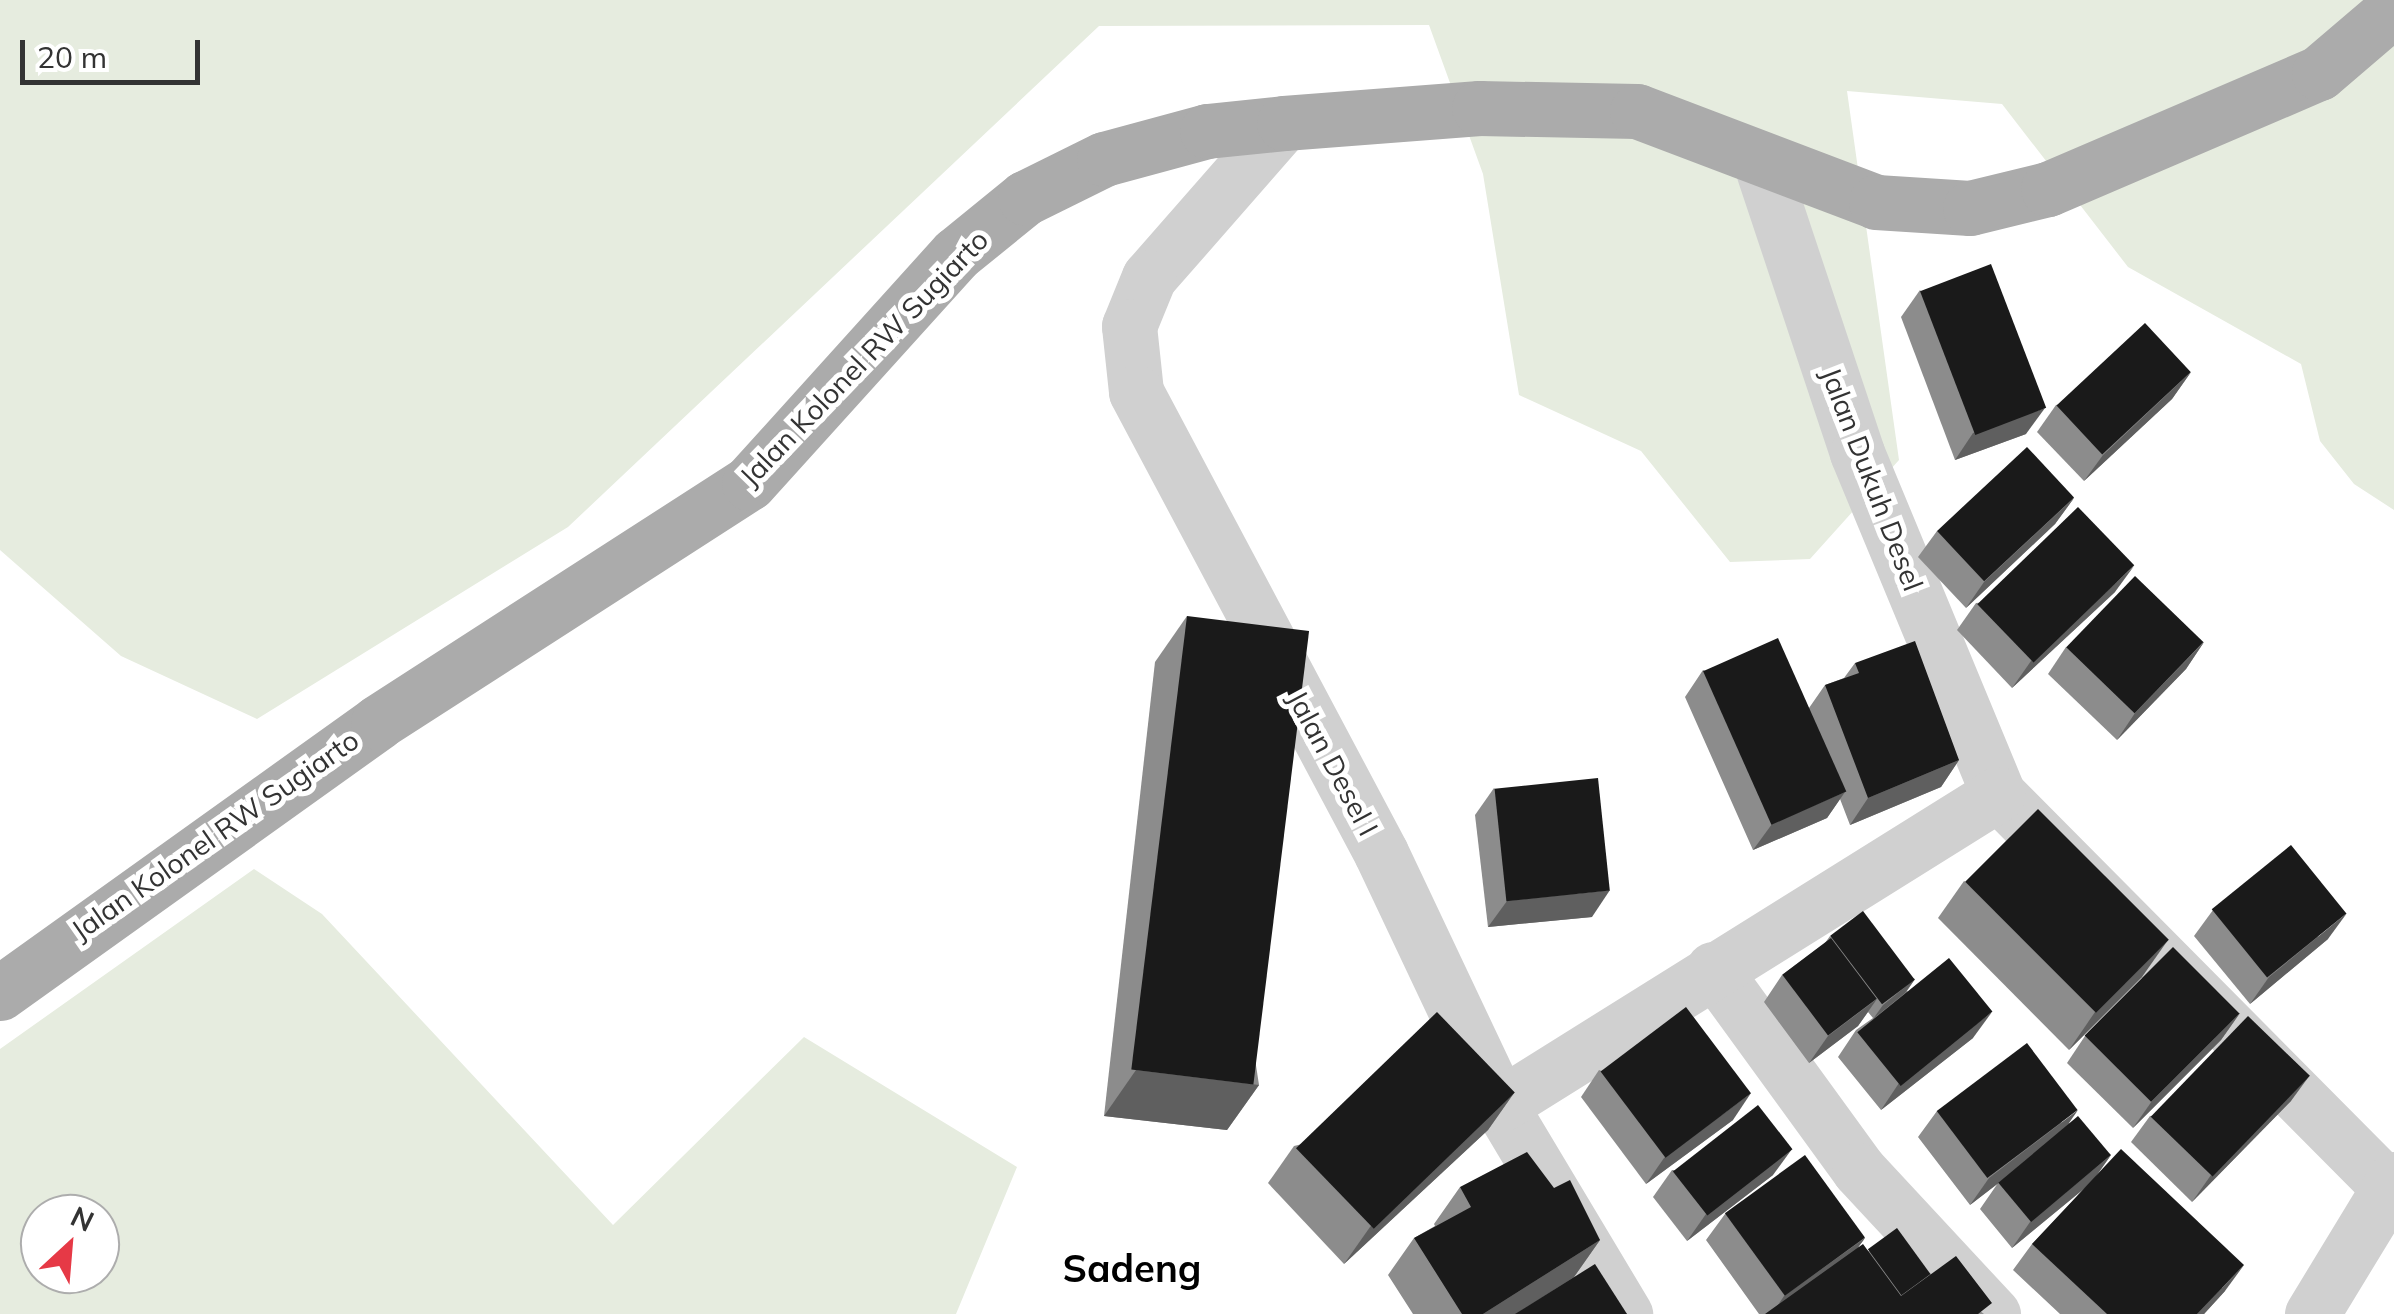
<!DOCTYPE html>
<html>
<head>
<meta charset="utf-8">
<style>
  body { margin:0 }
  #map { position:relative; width:2394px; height:1314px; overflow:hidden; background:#fff; font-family:Mulish,sans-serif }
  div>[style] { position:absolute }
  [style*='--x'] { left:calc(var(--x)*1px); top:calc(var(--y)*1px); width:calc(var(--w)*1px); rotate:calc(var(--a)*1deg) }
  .green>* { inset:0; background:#e6ecdf }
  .minor>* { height:55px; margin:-27.5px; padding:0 27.5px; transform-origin:27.5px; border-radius:27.5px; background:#d0d0d0 }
  .major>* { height:55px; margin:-27.5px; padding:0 27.5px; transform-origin:27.5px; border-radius:27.5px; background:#ababab }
  .wall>* { inset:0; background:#8c8c8c }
  .shaded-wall>* { inset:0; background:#5f5f5f }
  .building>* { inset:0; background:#1a1a1a; transform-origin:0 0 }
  span { translate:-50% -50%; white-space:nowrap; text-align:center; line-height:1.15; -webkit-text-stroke:10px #fff; paint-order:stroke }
  .street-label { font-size:28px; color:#333 }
  .district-label { font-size:38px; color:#000; font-weight:700 }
  .north { position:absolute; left:20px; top:1194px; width:100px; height:100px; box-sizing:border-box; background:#fff; border:2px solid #adadad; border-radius:50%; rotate:26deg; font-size:28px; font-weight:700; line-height:40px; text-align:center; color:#333 }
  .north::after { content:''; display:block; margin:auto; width:35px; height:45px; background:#e63946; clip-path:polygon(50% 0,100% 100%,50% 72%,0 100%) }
  .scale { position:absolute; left:20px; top:40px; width:180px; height:45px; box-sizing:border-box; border:5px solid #333; border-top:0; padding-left:12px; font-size:30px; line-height:35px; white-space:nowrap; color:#333; -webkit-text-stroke:8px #fff; paint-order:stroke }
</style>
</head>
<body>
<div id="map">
  <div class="green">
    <div style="clip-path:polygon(0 0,2394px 0,2394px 510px,2354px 484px,2320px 441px,2301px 364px,2128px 267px,2002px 104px,1847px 91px,1899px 460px,1810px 559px,1730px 562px,1641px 451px,1519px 395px,1483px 174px,1429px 25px,1099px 26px,568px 527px,257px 719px,121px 656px,0 550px)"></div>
    <div style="clip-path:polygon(evenodd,254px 869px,322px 914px,613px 1225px,804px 1037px,1017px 1167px,956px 1314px,0 1314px,0 1049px,254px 869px,100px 1214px,100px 1274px,40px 1274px,40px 1214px,100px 1214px)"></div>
  </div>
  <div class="minor">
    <div style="--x:1284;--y:123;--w:205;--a:131.2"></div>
    <div style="--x:1149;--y:277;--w:53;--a:112.2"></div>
    <div style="--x:1129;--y:326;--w:66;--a:83.9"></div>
    <div style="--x:1136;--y:392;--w:522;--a:62.01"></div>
    <div style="--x:1381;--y:853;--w:279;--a:64.7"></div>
    <div style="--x:1500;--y:1105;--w:244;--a:59.1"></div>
    <div style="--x:1759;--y:158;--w:311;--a:71.6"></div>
    <div style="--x:1857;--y:453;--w:369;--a:67.5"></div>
    <div style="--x:1998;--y:794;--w:554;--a:45.22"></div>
    <div style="--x:1713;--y:969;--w:248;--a:54"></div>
    <div style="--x:1859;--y:1170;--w:197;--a:47.1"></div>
    <div style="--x:1500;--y:1105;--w:587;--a:-31.98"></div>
    <div style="--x:2312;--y:1314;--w:158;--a:-58.7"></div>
  </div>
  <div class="major">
    <div style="--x:0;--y:993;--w:465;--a:-35.6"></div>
    <div style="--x:378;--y:722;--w:441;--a:-32.8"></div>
    <div style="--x:749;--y:483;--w:309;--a:-47.9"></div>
    <div style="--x:956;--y:254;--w:89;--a:-39.1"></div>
    <div style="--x:1025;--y:198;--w:88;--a:-26.3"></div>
    <div style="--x:1104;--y:159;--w:107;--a:-15.2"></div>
    <div style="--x:1207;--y:131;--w:77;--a:-5.9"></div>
    <div style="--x:1284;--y:123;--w:196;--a:-4.4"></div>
    <div style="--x:1479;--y:108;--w:158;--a:1.1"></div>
    <div style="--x:1637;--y:111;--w:256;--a:20.8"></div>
    <div style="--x:1876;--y:202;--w:94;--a:3.7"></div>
    <div style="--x:1970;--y:208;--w:80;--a:-13.7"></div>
    <div style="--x:2048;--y:189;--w:295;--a:-23.2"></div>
    <div style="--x:2319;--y:73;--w:99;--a:-40.5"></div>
  </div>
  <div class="wall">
    <div style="clip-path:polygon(1920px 290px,2026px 434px,1955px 460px,1901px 317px)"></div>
    <div style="clip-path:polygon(2191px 372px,2172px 399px,2084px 481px,2037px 432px,2056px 405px)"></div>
    <div style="clip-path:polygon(2074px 498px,2055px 524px,1966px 608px,1918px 557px,1937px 531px)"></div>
    <div style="clip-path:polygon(2115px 592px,2012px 688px,1957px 630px,1976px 603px)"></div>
    <div style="clip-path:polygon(1187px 616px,1259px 1085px,1227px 1130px,1104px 1116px,1155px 662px)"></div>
    <div style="clip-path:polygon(2204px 642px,2186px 669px,2117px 740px,2048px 674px,2066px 647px)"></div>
    <div style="clip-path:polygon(1855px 663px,1959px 760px,1941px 787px,1850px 825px,1840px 799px,1827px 818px,1753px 850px,1685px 697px,1703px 670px,1809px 708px,1825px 685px,1844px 678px)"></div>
    <div style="clip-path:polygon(1494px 788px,1592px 917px,1488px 927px,1475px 815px)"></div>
    <div style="clip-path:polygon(1964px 881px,2142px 977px,2069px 1050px,1938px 918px)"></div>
    <div style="clip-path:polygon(2213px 910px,2328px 939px,2250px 1004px,2194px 936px)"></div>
    <div style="clip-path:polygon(1830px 936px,1915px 979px,1907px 991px,1973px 1038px,1881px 1110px,1838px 1057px,1856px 1030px,1873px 1018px,1868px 1012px,1858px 1026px,1809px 1063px,1764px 1002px,1782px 975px,1825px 943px)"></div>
    <div style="clip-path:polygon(2240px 1013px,2221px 1040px,2133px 1128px,2067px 1063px,2085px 1036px)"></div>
    <div style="clip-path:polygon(1599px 1070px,1733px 1120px,1646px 1184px,1581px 1097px)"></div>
    <div style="clip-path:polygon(1514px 1093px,1488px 1130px,1344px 1264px,1268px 1183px,1294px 1146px)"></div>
    <div style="clip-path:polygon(2291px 1101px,2192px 1202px,2131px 1142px,2150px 1116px)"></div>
    <div style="clip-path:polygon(1937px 1111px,2069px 1123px,2111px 1155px,2096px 1176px,2225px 1291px,2204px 1314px,2060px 1314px,2013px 1270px,2032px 1244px,2085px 1188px,2012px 1248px,1980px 1209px,1998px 1183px,1970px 1205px,1918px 1137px)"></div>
    <div style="clip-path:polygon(1672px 1170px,1773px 1175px,1687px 1241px,1653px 1197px)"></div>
    <div style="clip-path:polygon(1460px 1187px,1554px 1188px,1600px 1240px,1574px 1277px,1627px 1314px,1413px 1314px,1388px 1275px,1414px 1238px,1435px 1226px,1434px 1224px)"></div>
    <div style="clip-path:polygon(1725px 1214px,1865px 1238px,1858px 1247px,1931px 1274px,1984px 1314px,1759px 1314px,1706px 1240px)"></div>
  </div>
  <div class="shaded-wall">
    <div style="clip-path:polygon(2191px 372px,2172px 399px,2084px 481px,2103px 455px)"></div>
    <div style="clip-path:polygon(2045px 408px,2026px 434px,1955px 460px,1973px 433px)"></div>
    <div style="clip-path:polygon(2074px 498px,2055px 524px,1966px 608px,1984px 582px)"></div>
    <div style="clip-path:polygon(2134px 566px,2115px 592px,2012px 688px,2031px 661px)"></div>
    <div style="clip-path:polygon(2204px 642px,2186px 669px,2117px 740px,2135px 713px)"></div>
    <div style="clip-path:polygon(1959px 760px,1941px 787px,1850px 825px,1868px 798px)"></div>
    <div style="clip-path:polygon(1845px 792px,1827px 818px,1753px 850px,1772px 824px)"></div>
    <div style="clip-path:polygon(1610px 890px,1592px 917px,1488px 927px,1507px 901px)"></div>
    <div style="clip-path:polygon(2347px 913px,2328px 939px,2250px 1004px,2269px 977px)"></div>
    <div style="clip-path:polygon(2168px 940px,2142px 977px,2069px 1050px,2095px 1012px)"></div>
    <div style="clip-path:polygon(1915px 979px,1905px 993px,1873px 1019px,1883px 1005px)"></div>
    <div style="clip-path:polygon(1877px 999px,1858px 1026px,1809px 1063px,1828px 1036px)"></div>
    <div style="clip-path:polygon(1992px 1012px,1973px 1038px,1881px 1110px,1899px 1083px)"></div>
    <div style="clip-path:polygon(2240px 1013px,2221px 1040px,2133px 1128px,2152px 1101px)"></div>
    <div style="clip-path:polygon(1136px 1070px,1259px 1085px,1227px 1130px,1104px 1116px)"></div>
    <div style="clip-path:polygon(2310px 1075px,2291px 1101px,2192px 1202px,2211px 1175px)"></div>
    <div style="clip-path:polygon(1514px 1093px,1488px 1130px,1344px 1264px,1370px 1227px)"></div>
    <div style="clip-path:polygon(1751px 1093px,1733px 1120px,1646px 1184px,1664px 1158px)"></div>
    <div style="clip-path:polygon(2078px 1110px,2060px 1136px,1970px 1205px,1989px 1178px)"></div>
    <div style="clip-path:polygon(1792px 1149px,1773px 1175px,1687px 1241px,1706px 1214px)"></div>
    <div style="clip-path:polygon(2111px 1155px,2092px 1182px,2012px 1248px,2030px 1222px)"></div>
    <div style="clip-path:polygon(1865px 1238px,1846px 1264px,1772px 1314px,1784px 1296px)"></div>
    <div style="clip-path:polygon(1600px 1240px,1574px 1277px,1516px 1314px,1483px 1314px)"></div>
    <div style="clip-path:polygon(2244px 1265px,2225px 1291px,2204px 1314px,2197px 1314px)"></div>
  </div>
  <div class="building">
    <div style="left:1991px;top:264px;width:154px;height:76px;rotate:69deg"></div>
    <div style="left:2145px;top:323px;width:67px;height:121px;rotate:47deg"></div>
    <div style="left:2027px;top:447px;width:69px;height:123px;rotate:47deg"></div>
    <div style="left:2078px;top:507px;width:81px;height:140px;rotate:46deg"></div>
    <div style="left:2135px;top:576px;width:95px;height:99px;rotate:44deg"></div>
    <div style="left:1187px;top:616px;width:123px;height:457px;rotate:7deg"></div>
    <div style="left:1778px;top:638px;width:168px;height:82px;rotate:66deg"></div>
    <div style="clip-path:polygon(1915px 641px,1959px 760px,1868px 798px,1825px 685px,1859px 673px,1855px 663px)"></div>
    <div style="left:1598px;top:778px;width:113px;height:104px;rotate:84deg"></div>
    <div style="left:2038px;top:809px;width:185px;height:103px;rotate:45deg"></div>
    <div style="left:2291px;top:845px;width:88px;height:102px;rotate:51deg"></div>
    <div style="left:1863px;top:911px;width:86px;height:41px;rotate:53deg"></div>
    <div style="left:1831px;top:938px;width:76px;height:61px;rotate:53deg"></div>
    <div style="left:2173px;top:947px;width:94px;height:125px;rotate:45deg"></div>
    <div style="left:1949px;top:958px;width:69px;height:118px;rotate:51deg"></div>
    <div style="left:1686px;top:1007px;width:108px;height:107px;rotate:53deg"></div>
    <div style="left:1437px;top:1012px;width:112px;height:196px;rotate:46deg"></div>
    <div style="left:2248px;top:1016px;width:86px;height:140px;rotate:44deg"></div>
    <div style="left:2027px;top:1043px;width:84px;height:113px;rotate:53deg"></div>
    <div style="left:1758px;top:1105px;width:56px;height:108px;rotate:52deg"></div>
    <div style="left:2078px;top:1116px;width:51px;height:104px;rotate:50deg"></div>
    <div style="clip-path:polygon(2121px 1149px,2244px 1265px,2197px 1314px,2107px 1314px,2032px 1244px)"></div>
    <div style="clip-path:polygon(1527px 1152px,1554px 1188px,1570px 1180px,1600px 1240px,1483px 1314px,1462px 1314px,1414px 1238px,1471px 1207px,1460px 1187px)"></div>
    <div style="left:1805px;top:1155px;width:102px;height:99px;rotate:54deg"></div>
    <div style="left:1897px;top:1228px;width:57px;height:36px;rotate:54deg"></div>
    <div style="clip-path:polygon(1863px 1244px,1901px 1296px,1956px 1256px,1992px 1303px,1978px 1314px,1765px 1314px)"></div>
    <div style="clip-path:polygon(1595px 1264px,1627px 1314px,1515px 1314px)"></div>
  </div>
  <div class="street-label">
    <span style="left:864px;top:358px;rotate:-46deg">Jalan Kolonel RW Sugiarto</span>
    <span style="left:1872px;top:479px;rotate:69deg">Jalan Dukuh Desel</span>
    <span style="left:1333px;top:763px;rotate:62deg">Jalan Desel I</span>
    <span style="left:215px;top:835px;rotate:-35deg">Jalan Kolonel RW Sugiarto</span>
  </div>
  <div class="district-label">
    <span style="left:1132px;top:1269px">Sadeng</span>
  </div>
  <div class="north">N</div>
  <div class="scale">20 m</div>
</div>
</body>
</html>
